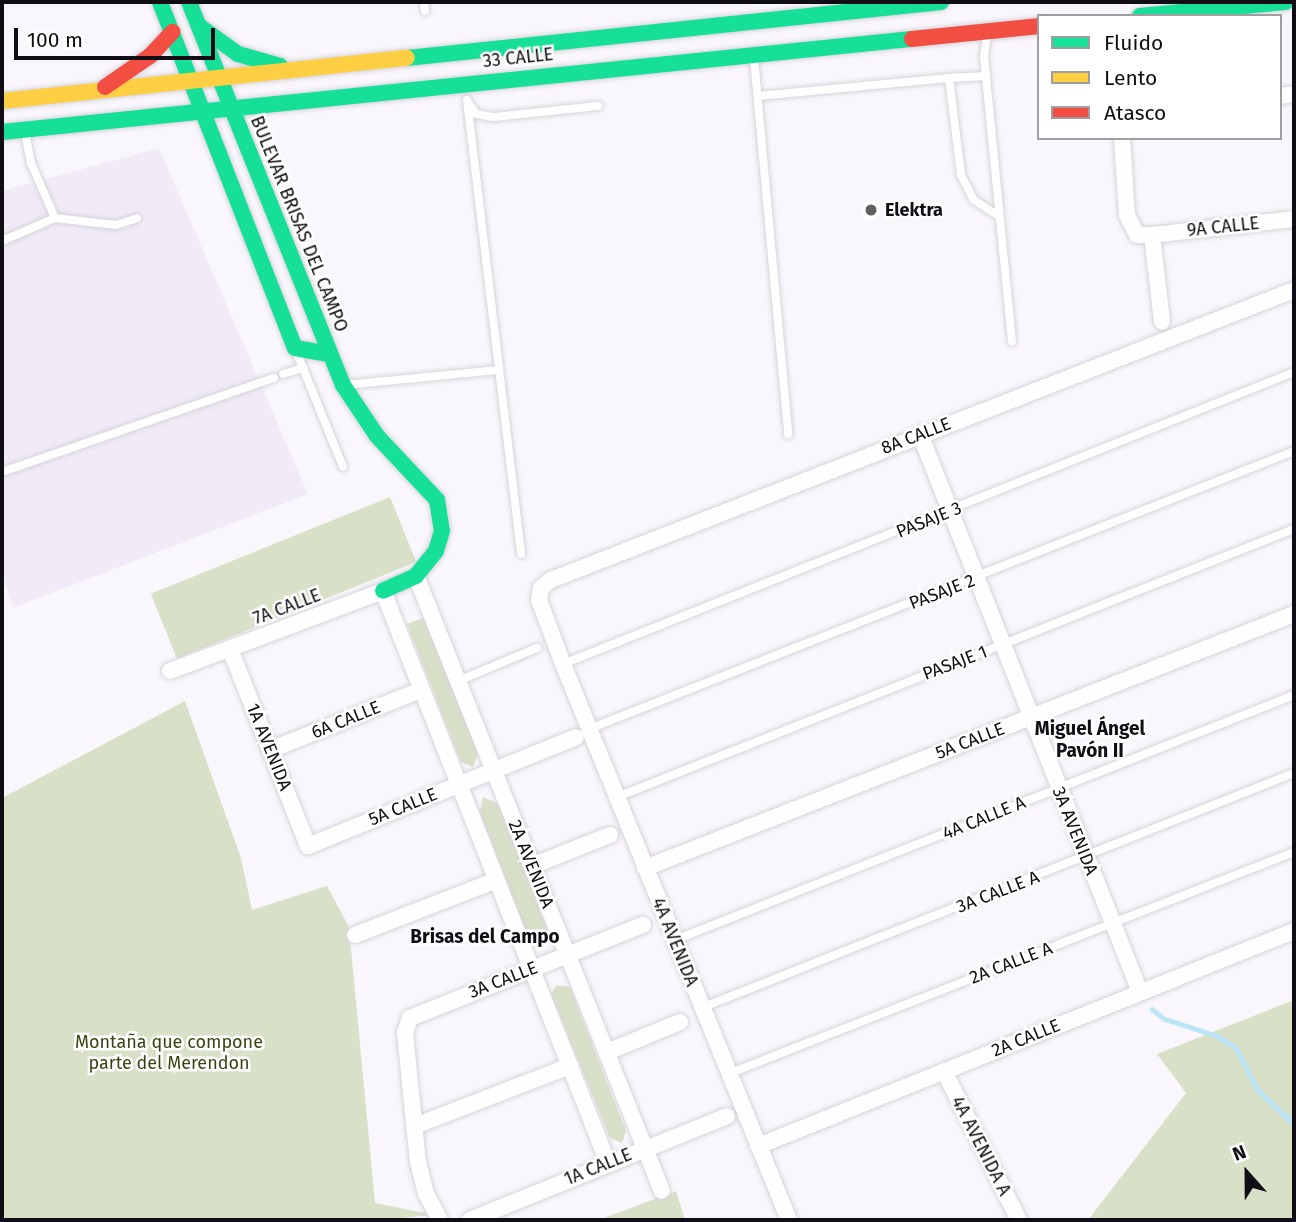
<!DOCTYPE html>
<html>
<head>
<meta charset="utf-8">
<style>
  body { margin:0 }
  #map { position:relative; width:1296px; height:1222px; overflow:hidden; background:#f9f7fc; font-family:"Fira Sans",sans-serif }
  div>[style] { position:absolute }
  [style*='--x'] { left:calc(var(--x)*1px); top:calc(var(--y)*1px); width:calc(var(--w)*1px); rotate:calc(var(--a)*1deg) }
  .built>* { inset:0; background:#f0ebf7 }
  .green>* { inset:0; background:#d9e0c8; transform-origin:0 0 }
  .stream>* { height:4.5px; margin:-2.25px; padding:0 2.25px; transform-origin:2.25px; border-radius:2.25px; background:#bde5f8 }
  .roads { filter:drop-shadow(0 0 2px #d6d3da) drop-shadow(0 0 2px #d6d3da) }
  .lane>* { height:8px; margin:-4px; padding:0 4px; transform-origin:4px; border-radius:4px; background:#fefeff }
  .street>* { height:16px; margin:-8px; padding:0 8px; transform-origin:8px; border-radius:8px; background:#fefeff }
  .fast>* { height:16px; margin:-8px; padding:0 8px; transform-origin:8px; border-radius:8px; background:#16e098 }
  .slow>* { height:16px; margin:-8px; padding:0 8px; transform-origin:8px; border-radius:8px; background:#ffcf43 }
  .jam>* { height:16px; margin:-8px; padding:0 8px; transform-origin:8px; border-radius:8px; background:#f24e42 }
  .dots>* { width:19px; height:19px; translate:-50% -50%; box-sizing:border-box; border:4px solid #fff; border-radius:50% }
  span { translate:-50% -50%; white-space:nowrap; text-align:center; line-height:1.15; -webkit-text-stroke:5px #fff; paint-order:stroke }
  .street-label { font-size:18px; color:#100d14 }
  .poi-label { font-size:18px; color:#100d14; font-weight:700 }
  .left { translate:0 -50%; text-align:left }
  .park-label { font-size:18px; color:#37460f }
  .neighbourhood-label { font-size:19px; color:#100d14; font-weight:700 }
  .frame { position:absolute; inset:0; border:4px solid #100d14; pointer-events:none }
  .legend { position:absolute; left:1037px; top:14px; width:245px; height:126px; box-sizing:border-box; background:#fff; border:2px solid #9f9ea1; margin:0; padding:9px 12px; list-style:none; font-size:21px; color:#100d14 }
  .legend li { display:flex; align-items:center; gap:14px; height:35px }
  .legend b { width:35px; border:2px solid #9f9ea1 }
  .north { position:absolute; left:1212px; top:1138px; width:70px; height:70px; -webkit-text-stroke:5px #fff; paint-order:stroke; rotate:339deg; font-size:19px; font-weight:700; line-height:28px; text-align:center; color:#100d14 }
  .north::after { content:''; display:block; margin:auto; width:24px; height:32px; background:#100d14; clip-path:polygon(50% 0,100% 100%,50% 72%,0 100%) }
  .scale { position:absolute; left:14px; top:28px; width:201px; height:32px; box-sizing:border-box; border:4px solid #100d14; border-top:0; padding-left:9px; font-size:21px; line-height:24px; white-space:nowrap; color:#100d14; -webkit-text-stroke:5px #fff; paint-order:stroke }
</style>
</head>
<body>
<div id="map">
  <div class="built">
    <div style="clip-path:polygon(159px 148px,308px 494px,13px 608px,2px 572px,2px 191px)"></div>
  </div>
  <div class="green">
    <div style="left:390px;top:497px;width:70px;height:258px;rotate:68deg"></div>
    <div style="clip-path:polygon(423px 618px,478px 753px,473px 767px,461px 762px,407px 624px)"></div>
    <div style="clip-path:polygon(185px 701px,241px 858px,252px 910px,327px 886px,349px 927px,375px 1203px,435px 1215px,378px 1220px,2px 1220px,2px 798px)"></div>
    <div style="clip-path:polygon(483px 797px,499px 804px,548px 931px,544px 944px,530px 942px,480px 812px)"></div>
    <div style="clip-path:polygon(557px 985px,570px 987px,626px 1131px,622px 1143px,610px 1138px,551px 994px)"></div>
    <div style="clip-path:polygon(1294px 1000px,1294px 1220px,1088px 1220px,1186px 1093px,1157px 1054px)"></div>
    <div style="clip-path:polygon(676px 1191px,685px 1220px,599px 1220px)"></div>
  </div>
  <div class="stream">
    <div style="--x:1152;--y:1009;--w:16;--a:38"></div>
    <div style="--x:1165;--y:1019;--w:55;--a:18.1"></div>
    <div style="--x:1217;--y:1036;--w:22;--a:32"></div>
    <div style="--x:1236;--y:1048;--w:47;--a:62.4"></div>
    <div style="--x:1258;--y:1090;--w:50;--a:43.4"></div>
  </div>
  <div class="roads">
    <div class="lane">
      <div style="--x:424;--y:2;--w:9;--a:84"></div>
      <div style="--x:987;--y:35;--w:21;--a:98"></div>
      <div style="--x:984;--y:56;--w:287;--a:84.4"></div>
      <div style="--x:754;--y:58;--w:378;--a:84.8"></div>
      <div style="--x:949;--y:78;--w:37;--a:-3"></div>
      <div style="--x:758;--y:96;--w:192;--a:-5.4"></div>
      <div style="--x:949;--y:78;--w:98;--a:82.9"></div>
      <div style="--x:961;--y:175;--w:28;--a:63"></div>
      <div style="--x:974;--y:200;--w:27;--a:33"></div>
      <div style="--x:467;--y:100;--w:457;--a:83.2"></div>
      <div style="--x:468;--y:102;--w:14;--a:56"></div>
      <div style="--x:476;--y:114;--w:17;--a:10"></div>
      <div style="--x:493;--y:117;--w:106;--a:-6"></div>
      <div style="--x:55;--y:218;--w:61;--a:6.5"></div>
      <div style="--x:116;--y:225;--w:22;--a:-18"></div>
      <div style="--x:2;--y:241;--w:58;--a:-23.5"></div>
      <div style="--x:55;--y:218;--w:60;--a:-113.6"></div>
      <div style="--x:31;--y:163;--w:32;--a:-101"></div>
      <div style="--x:296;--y:351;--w:125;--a:67.9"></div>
      <div style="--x:283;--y:374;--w:21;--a:-17"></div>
      <div style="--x:345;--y:385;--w:155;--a:-5.6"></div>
      <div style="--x:2;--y:472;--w:288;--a:-19.1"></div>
      <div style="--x:563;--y:664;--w:787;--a:-21.77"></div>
      <div style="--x:458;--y:681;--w:86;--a:-22.7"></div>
      <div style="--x:589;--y:729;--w:758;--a:-21.52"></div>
      <div style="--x:617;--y:797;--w:728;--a:-21.6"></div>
      <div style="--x:675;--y:940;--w:666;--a:-21.59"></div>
      <div style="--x:701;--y:1008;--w:638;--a:-21.62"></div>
      <div style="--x:728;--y:1074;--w:608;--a:-21.42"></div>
    </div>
    <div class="street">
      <div style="--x:1280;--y:96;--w:14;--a:-8"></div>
      <div style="--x:1122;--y:138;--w:77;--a:86.3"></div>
      <div style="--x:1127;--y:215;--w:22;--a:63"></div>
      <div style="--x:1137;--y:235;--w:15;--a:0"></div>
      <div style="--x:1152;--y:235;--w:87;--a:83.4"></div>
      <div style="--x:1152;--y:235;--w:143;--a:-6.4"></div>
      <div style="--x:920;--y:434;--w:600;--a:68.48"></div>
      <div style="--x:416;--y:576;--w:662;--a:68.2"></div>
      <div style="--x:230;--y:649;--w:212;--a:68.4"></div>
      <div style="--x:308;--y:846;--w:289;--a:-22.1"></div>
      <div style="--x:170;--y:671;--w:228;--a:-20.6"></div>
      <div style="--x:383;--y:591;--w:615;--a:68.53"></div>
      <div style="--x:270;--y:750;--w:162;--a:-21.7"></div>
      <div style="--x:532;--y:866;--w:84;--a:-21.7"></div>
      <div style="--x:645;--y:868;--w:697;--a:-21.37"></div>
      <div style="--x:355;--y:935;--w:152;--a:-21.2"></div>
      <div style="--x:607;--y:1052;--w:79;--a:-22.3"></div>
      <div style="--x:944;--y:1071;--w:167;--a:63.3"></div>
      <div style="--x:417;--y:1125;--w:164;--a:-21.1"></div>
      <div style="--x:758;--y:1146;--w:578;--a:-21.86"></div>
      <div style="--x:440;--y:1220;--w:30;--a:-118"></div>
      <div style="--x:426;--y:1194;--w:32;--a:-104"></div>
      <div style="--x:418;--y:1163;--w:131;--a:-95.7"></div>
      <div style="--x:405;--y:1033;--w:16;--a:-72"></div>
      <div style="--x:410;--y:1018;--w:251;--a:-21.8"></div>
      <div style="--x:470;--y:1220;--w:277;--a:-22"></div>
      <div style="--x:789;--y:1220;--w:600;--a:-112.12"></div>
      <div style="--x:563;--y:664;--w:68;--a:-110.6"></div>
      <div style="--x:539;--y:600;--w:12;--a:-81"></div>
      <div style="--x:541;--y:588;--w:13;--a:-39"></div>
      <div style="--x:551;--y:580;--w:798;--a:-21.32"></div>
    </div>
    <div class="fast">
      <div style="--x:160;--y:2;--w:371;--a:68.7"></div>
      <div style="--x:295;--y:348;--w:36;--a:10"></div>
      <div style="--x:189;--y:2;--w:413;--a:68.1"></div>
      <div style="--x:343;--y:385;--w:61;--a:56.3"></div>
      <div style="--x:377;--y:436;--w:88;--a:46.8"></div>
      <div style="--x:437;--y:500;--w:31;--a:81"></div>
      <div style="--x:442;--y:531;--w:21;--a:107"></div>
      <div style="--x:436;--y:551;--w:32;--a:129"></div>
      <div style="--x:416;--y:576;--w:36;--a:156"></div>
      <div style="--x:1140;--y:16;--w:146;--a:-5.5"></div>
      <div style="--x:199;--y:26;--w:48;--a:35.7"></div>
      <div style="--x:238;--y:54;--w:44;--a:15.9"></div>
      <div style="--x:407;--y:58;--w:537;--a:-5.99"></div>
      <div style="--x:2;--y:132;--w:915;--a:-5.84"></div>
    </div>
    <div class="slow">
      <div style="--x:2;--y:101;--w:407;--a:-6.1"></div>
    </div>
    <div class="jam">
      <div style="--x:912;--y:39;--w:128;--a:-5.8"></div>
      <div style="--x:105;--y:87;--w:55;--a:-34.6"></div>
      <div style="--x:150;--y:56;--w:33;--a:-47"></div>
    </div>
  </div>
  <div class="dots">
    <div style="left:871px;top:210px;background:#625f65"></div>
  </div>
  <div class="street-label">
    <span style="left:518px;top:58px;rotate:-6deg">33 CALLE</span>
    <span style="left:299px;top:224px;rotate:68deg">BULEVAR BRISAS DEL CAMPO</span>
    <span style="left:1223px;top:227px;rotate:-6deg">9A CALLE</span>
    <span style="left:916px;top:436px;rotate:-21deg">8A CALLE</span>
    <span style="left:929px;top:520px;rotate:-22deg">PASAJE 3</span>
    <span style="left:942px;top:592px;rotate:-21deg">PASAJE 2</span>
    <span style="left:287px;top:607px;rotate:-21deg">7A CALLE</span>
    <span style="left:955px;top:663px;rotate:-21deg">PASAJE 1</span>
    <span style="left:346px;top:720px;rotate:-22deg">6A CALLE</span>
    <span style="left:970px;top:741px;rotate:-21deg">5A CALLE</span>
    <span style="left:269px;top:747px;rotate:68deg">1A AVENIDA</span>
    <span style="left:403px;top:807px;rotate:-22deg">5A CALLE</span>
    <span style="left:984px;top:818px;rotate:-22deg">4A CALLE A</span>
    <span style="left:1075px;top:831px;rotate:68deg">3A AVENIDA</span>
    <span style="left:531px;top:864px;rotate:68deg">2A AVENIDA</span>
    <span style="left:998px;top:892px;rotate:-21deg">3A CALLE A</span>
    <span style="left:675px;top:942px;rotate:68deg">4A AVENIDA</span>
    <span style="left:1011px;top:963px;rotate:-21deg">2A CALLE A</span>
    <span style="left:503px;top:980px;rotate:-21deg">3A CALLE</span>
    <span style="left:1026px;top:1038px;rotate:-22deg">2A CALLE</span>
    <span style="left:981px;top:1146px;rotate:63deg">4A AVENIDA A</span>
    <span style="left:598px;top:1167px;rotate:-22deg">1A CALLE</span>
  </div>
  <div class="poi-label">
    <span class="left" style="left:885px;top:210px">Elektra</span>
  </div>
  <div class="park-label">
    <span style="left:169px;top:1053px">Montaña que compone<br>parte del Merendon</span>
  </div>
  <div class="neighbourhood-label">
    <span style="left:1090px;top:740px">Miguel Ángel<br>Pavón II</span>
    <span style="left:485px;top:937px">Brisas del Campo</span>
  </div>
  <div class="frame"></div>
  <ul class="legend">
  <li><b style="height:9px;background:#16e098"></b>Fluido</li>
  <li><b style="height:9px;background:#ffcf43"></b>Lento</li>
  <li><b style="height:9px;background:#f24e42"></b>Atasco</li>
  </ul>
  <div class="north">N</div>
  <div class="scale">100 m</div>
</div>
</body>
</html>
